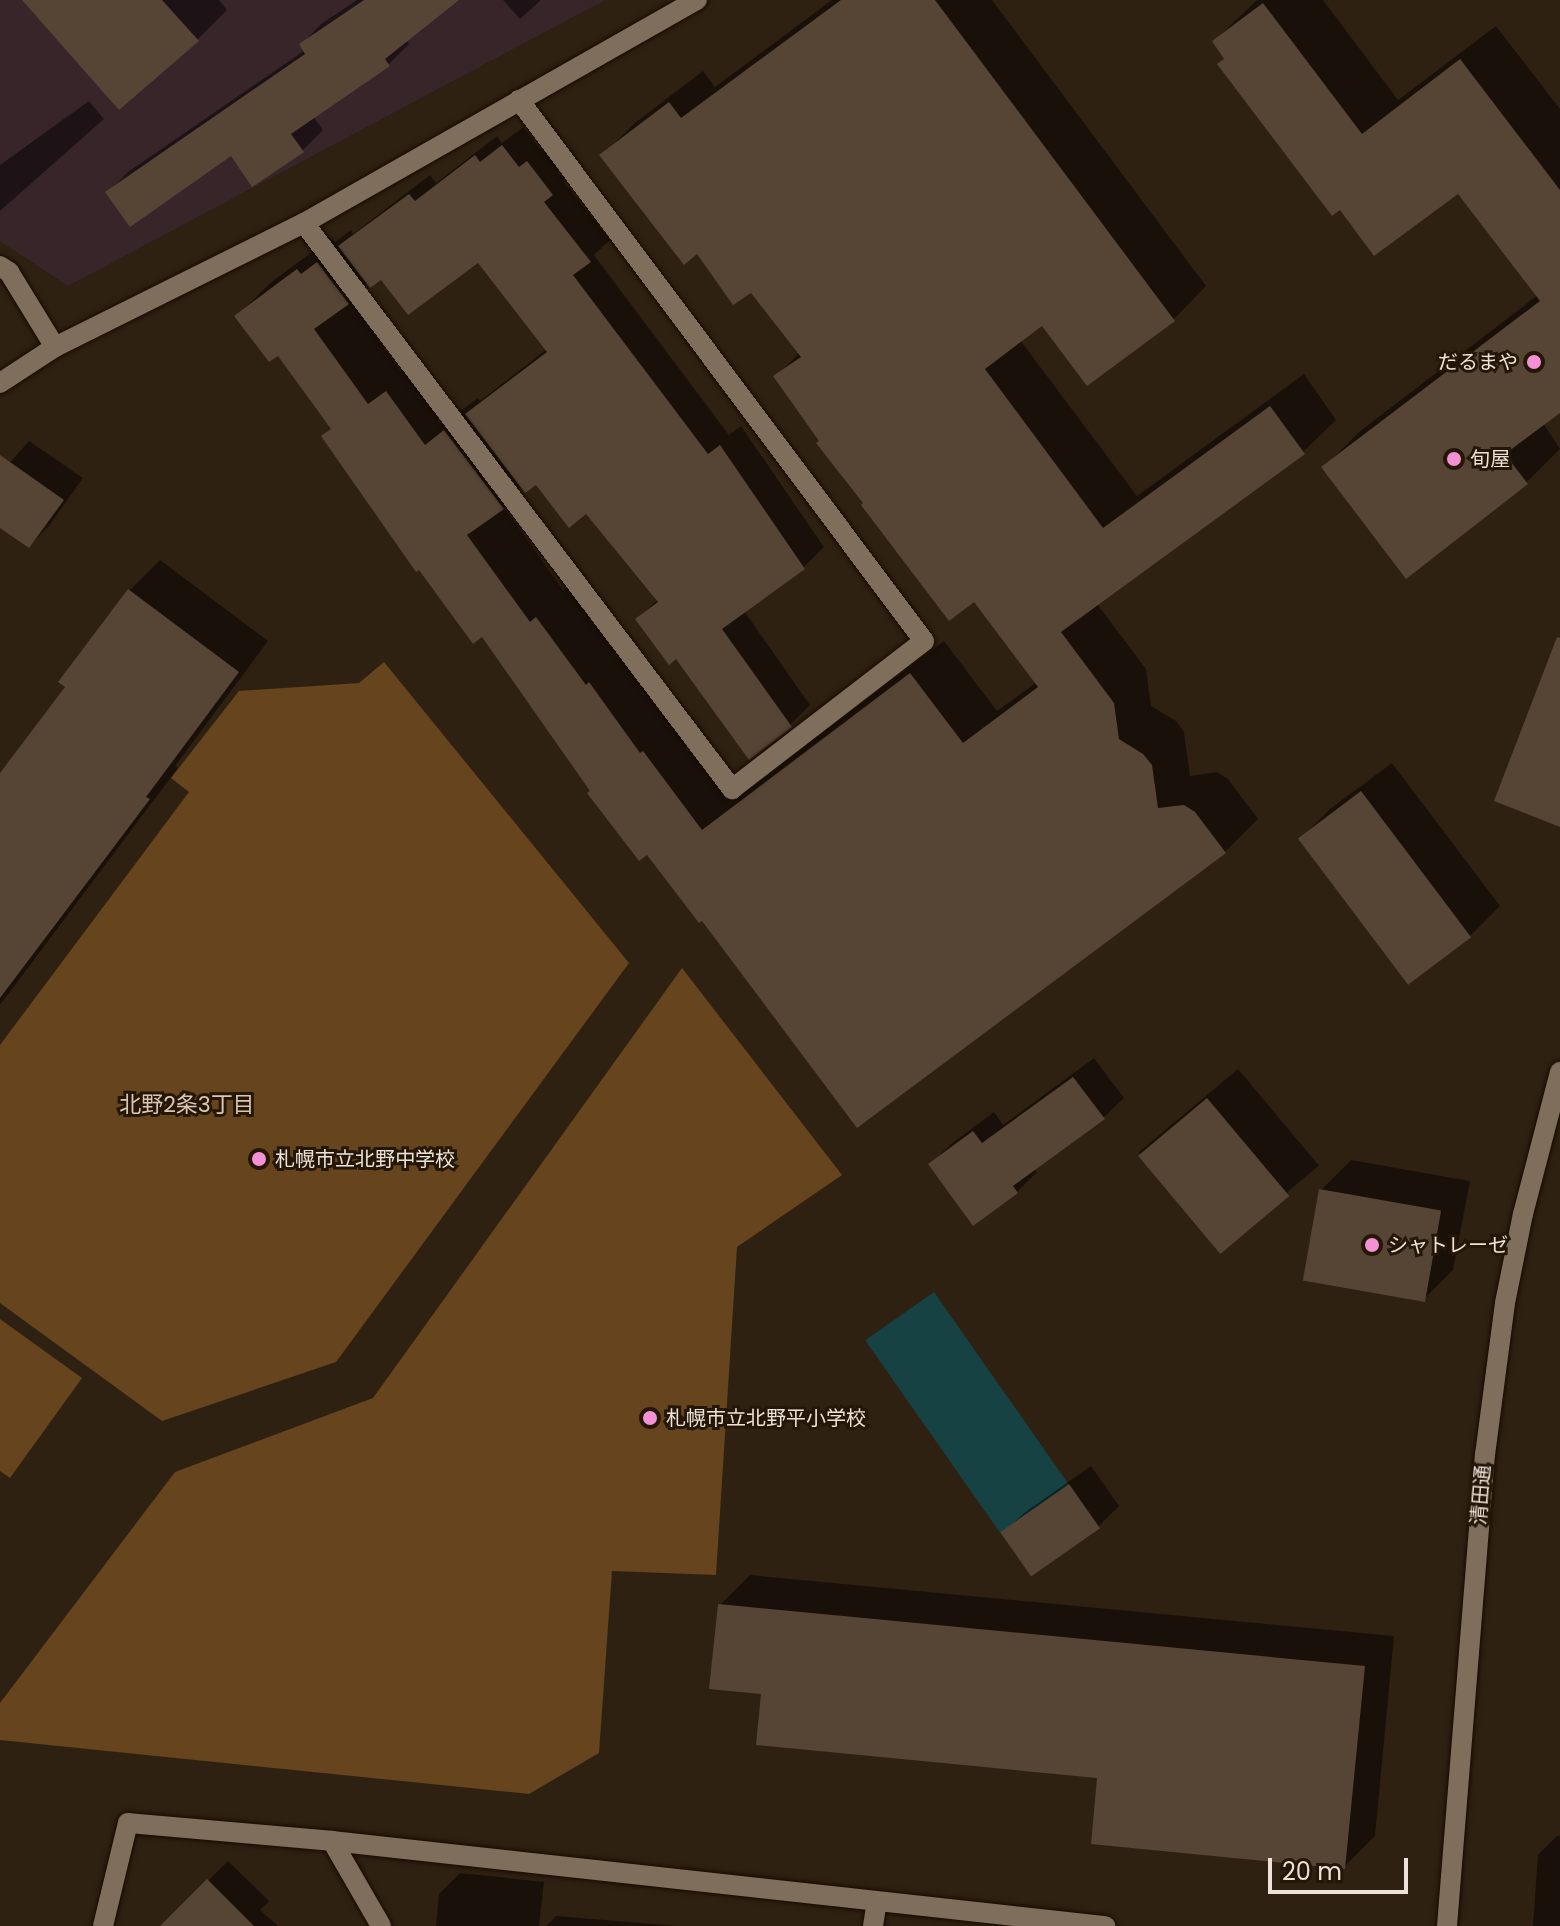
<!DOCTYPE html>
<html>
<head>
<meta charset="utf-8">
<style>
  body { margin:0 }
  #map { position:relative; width:1560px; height:1926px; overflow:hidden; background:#2f2111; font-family:Poppins,"Noto Sans JP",sans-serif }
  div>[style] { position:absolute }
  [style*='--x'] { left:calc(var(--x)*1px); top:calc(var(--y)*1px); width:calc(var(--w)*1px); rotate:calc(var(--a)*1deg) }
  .industrial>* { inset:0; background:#38252a }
  .green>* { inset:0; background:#66441d }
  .water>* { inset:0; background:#164244; transform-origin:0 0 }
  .shadow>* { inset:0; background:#0007; transform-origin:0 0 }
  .building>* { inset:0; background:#564535; transform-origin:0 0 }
  .roads { filter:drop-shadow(0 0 2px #170a00) drop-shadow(0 0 2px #170a00) }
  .minor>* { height:20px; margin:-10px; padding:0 10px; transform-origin:10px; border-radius:10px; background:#7f6e5c }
  .tertiary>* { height:20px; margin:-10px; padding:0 10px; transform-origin:10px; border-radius:10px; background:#7f6e5c }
  .dots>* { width:22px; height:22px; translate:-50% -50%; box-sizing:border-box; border:4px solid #251708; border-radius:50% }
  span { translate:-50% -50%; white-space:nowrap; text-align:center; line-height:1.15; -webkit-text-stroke:6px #251708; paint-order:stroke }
  .poi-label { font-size:20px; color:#ece2d8 }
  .right { translate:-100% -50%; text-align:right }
  .left { translate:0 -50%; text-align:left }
  .street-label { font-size:20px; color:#ece2d8 }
  .neighbourhood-label { font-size:22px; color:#dac6b3 }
  .scale { position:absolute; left:1268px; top:1858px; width:140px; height:36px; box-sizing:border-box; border:4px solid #ece2d8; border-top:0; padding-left:10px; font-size:24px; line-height:28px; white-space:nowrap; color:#ece2d8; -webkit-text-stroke:6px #251708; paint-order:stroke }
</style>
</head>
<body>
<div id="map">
  <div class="industrial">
    <div style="clip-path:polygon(0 0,605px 0,68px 286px,0 241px)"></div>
  </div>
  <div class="green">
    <div style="clip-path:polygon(384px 662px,629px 963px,336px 1362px,162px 1421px,0 1303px,0 1045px,189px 792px,171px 778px,239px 691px,359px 683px)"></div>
    <div style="clip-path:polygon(682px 968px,842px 1175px,737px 1247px,716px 1575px,612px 1571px,599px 1753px,529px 1794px,0 1740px,0 1703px,175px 1472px,373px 1398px)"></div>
    <div style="clip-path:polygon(0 1319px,82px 1378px,10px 1478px,0 1471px)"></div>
  </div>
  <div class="water">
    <div style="left:934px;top:1292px;width:235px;height:84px;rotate:55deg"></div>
  </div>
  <div class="shadow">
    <div style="clip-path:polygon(25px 0,219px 0,227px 10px,197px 40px)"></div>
    <div style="clip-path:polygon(357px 0,455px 0,406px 40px,409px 44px,388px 65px,313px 116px,323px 130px,303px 150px,231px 154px,108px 192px,128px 172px,305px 50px,301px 45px,321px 24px)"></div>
    <div style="clip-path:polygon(503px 0,541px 0,520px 19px)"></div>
    <div style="clip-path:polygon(evenodd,832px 0,992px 0,1206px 286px,1174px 319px,1042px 323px,1020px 340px,1137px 496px,1304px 374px,1336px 420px,1303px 452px,1097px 604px,1146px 669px,1151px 706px,1176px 721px,1184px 732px,1190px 776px,1217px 772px,1228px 779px,1258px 819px,1225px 852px,702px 918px,592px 791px,483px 634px,420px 567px,332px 428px,279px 353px,237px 316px,270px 283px,331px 238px,335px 242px,351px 230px,353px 234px,430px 175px,436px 183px,497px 136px,502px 143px,523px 127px,540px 149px,549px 142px,572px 173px,563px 181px,610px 240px,594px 255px,729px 435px,741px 426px,824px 547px,804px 567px,744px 611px,810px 705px,790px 725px,677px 657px,638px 619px,658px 599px,586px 512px,536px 483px,522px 487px,503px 506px,563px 590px,570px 585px,736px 798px,944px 641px,997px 711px,1037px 682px,974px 599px,866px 503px,776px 377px,800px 352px,752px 290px,698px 252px,602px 155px,635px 123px,703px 71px,715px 87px,832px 0,478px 260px,547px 349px,480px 401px,478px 398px,458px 413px,420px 359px,401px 372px,350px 300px,368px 282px,382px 277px,478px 260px)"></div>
    <div style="clip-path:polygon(1257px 0,1323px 0,1398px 100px,1496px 26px,1560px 109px,1560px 411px,1543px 423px,1560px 449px,1527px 482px,1407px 576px,1324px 467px,1359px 432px,1538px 295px,1458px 191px,1226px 58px,1214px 41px)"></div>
    <div style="clip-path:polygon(89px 101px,104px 119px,0 211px,0 165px)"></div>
    <div style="clip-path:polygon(29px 441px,83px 478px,49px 526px,29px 546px,0 525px,0 474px)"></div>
    <div style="clip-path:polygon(160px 560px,268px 641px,175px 766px,178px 768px,0 1005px,0 776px,68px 686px,61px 681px,130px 590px)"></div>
    <div style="clip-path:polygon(1392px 763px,1500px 906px,1470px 936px,1300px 839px,1330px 809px)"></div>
    <div style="clip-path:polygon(1094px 1058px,1124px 1098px,1103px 1118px,1034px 1168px,1037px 1172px,1017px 1192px,930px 1164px,951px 1144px,994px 1112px,1003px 1125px)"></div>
    <div style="left:1238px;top:1069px;width:126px;height:130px;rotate:50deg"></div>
    <div style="clip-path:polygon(1351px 1160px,1470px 1181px,1453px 1270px,1423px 1300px,1321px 1190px)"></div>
    <div style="clip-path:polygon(1091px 1466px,1119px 1506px,1098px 1527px,1003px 1533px,1024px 1513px)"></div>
    <div style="clip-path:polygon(750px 1575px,1394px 1636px,1375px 1836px,1344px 1867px,1100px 1776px,720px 1605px)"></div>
    <div style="clip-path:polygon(1557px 1836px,1560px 1836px,1560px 1926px,1533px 1926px,1538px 1855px)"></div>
    <div style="clip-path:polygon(228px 1861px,269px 1901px,260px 1910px,278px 1926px,163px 1926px)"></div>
    <div style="clip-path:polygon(460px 1873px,544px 1882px,539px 1926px,436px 1926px,439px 1894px)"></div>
    <div style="clip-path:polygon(556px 1916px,678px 1926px,546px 1926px)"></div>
  </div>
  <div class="building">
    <div style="clip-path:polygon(22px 0,162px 0,199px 41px,119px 110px)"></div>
    <div style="clip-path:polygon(364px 0,459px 0,385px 59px,390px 66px,291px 134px,304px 152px,252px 187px,231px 156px,130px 227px,105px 192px,305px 54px,299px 44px)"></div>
    <div style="clip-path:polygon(841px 0,935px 0,1175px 321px,1087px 386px,1042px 326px,985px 369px,1103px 528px,1270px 406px,1305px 454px,1061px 632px,1114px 703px,1119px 739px,1143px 754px,1152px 765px,1158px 808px,1184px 805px,1195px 812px,1226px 853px,857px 1128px,702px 921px,699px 923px,647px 855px,639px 861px,587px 793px,590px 791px,482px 637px,473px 644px,419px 570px,416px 572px,321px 436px,331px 429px,278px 356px,269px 362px,234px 316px,297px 269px,301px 274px,317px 262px,349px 304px,314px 329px,368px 404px,386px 391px,425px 445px,444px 430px,504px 509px,467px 535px,530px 622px,536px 617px,586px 685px,589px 682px,640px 753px,643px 751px,702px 830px,910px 673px,963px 743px,1038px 687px,974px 602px,949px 621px,861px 505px,863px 503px,816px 443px,819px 441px,773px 376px,801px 357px,751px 293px,733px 305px,697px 254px,684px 265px,599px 155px,669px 102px,681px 118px)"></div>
    <div style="clip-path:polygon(1263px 3px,1362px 134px,1460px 59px,1560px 190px,1560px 413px,1505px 454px,1528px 484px,1406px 579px,1321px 467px,1540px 301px,1458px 194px,1374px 256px,1340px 210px,1332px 216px,1217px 64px,1224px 59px,1212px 41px)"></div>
    <div style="clip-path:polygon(502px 145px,519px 167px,527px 161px,553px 195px,544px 202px,591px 262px,573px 275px,708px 454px,720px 445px,805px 569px,722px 629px,792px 727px,749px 760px,676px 659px,669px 665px,635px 619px,658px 602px,586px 514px,569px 528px,536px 485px,525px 493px,465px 414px,547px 352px,478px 263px,408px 315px,381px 280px,370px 288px,338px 246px,409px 194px,415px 201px,475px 155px,480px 162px)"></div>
    <div style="clip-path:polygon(0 455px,64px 500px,29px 548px,0 528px)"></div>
    <div style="clip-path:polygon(128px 589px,239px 672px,146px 797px,150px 799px,0 998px,0 773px,65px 687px,58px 682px)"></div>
    <div style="clip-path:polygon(1557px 637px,1560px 638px,1560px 827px,1494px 801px)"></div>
    <div style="left:1361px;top:791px;width:183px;height:79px;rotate:53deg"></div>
    <div style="clip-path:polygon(1073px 1077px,1105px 1119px,1013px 1186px,1018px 1193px,973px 1226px,928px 1164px,973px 1131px,982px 1143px)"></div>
    <div style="left:1207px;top:1098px;width:128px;height:90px;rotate:50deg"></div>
    <div style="left:1319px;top:1189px;width:124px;height:93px;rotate:10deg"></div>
    <div style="left:1069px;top:1484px;width:54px;height:84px;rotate:55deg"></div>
    <div style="clip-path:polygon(718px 1604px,1365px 1666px,1345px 1869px,1091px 1844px,1097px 1778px,756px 1745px,761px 1694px,709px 1689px)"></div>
    <div style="clip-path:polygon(207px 1879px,254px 1926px,160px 1926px)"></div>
  </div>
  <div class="roads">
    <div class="minor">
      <div style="--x:304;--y:223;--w:710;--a:52.9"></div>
      <div style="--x:732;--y:789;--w:242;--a:-37.6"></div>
      <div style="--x:924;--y:641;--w:676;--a:-126.82"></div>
      <div style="--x:0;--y:266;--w:11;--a:34"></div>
      <div style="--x:9;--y:272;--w:88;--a:58.5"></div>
      <div style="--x:0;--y:383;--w:66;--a:-33.2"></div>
      <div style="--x:55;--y:347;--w:278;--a:-26.5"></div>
      <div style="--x:304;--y:223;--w:452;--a:-29.6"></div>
      <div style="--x:332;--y:1841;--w:98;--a:60"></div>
      <div style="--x:103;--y:1926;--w:106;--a:-76.4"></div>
      <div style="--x:128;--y:1823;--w:205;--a:5"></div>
      <div style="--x:332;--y:1841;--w:778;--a:6.28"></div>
      <div style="--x:873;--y:1926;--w:24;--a:-81"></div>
    </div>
    <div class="tertiary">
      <div style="--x:1447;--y:1926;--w:473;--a:-85.4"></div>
      <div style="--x:1485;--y:1455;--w:153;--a:-82.5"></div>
      <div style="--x:1505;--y:1303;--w:91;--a:-78.6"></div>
      <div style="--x:1523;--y:1214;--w:147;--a:-75.4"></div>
    </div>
  </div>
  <div class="dots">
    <div style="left:1534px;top:362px;background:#f491d5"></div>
    <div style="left:1454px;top:459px;background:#f491d5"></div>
    <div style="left:259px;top:1159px;background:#f491d5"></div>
    <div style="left:1372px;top:1245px;background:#f491d5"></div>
    <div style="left:650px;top:1418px;background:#f491d5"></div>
  </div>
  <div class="poi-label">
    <span class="right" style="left:1518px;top:362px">だるまや</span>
    <span class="left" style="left:1470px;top:459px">旬屋</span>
    <span class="left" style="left:275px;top:1159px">札幌市立北野中学校</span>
    <span class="left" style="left:1388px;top:1245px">シャトレーゼ</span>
    <span class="left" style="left:666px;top:1418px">札幌市立北野平小学校</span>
  </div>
  <div class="street-label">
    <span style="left:1481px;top:1495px;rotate:-85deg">清田通</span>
  </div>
  <div class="neighbourhood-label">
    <span style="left:187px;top:1105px">北野2条3丁目</span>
  </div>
  <div class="scale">20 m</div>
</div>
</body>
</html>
